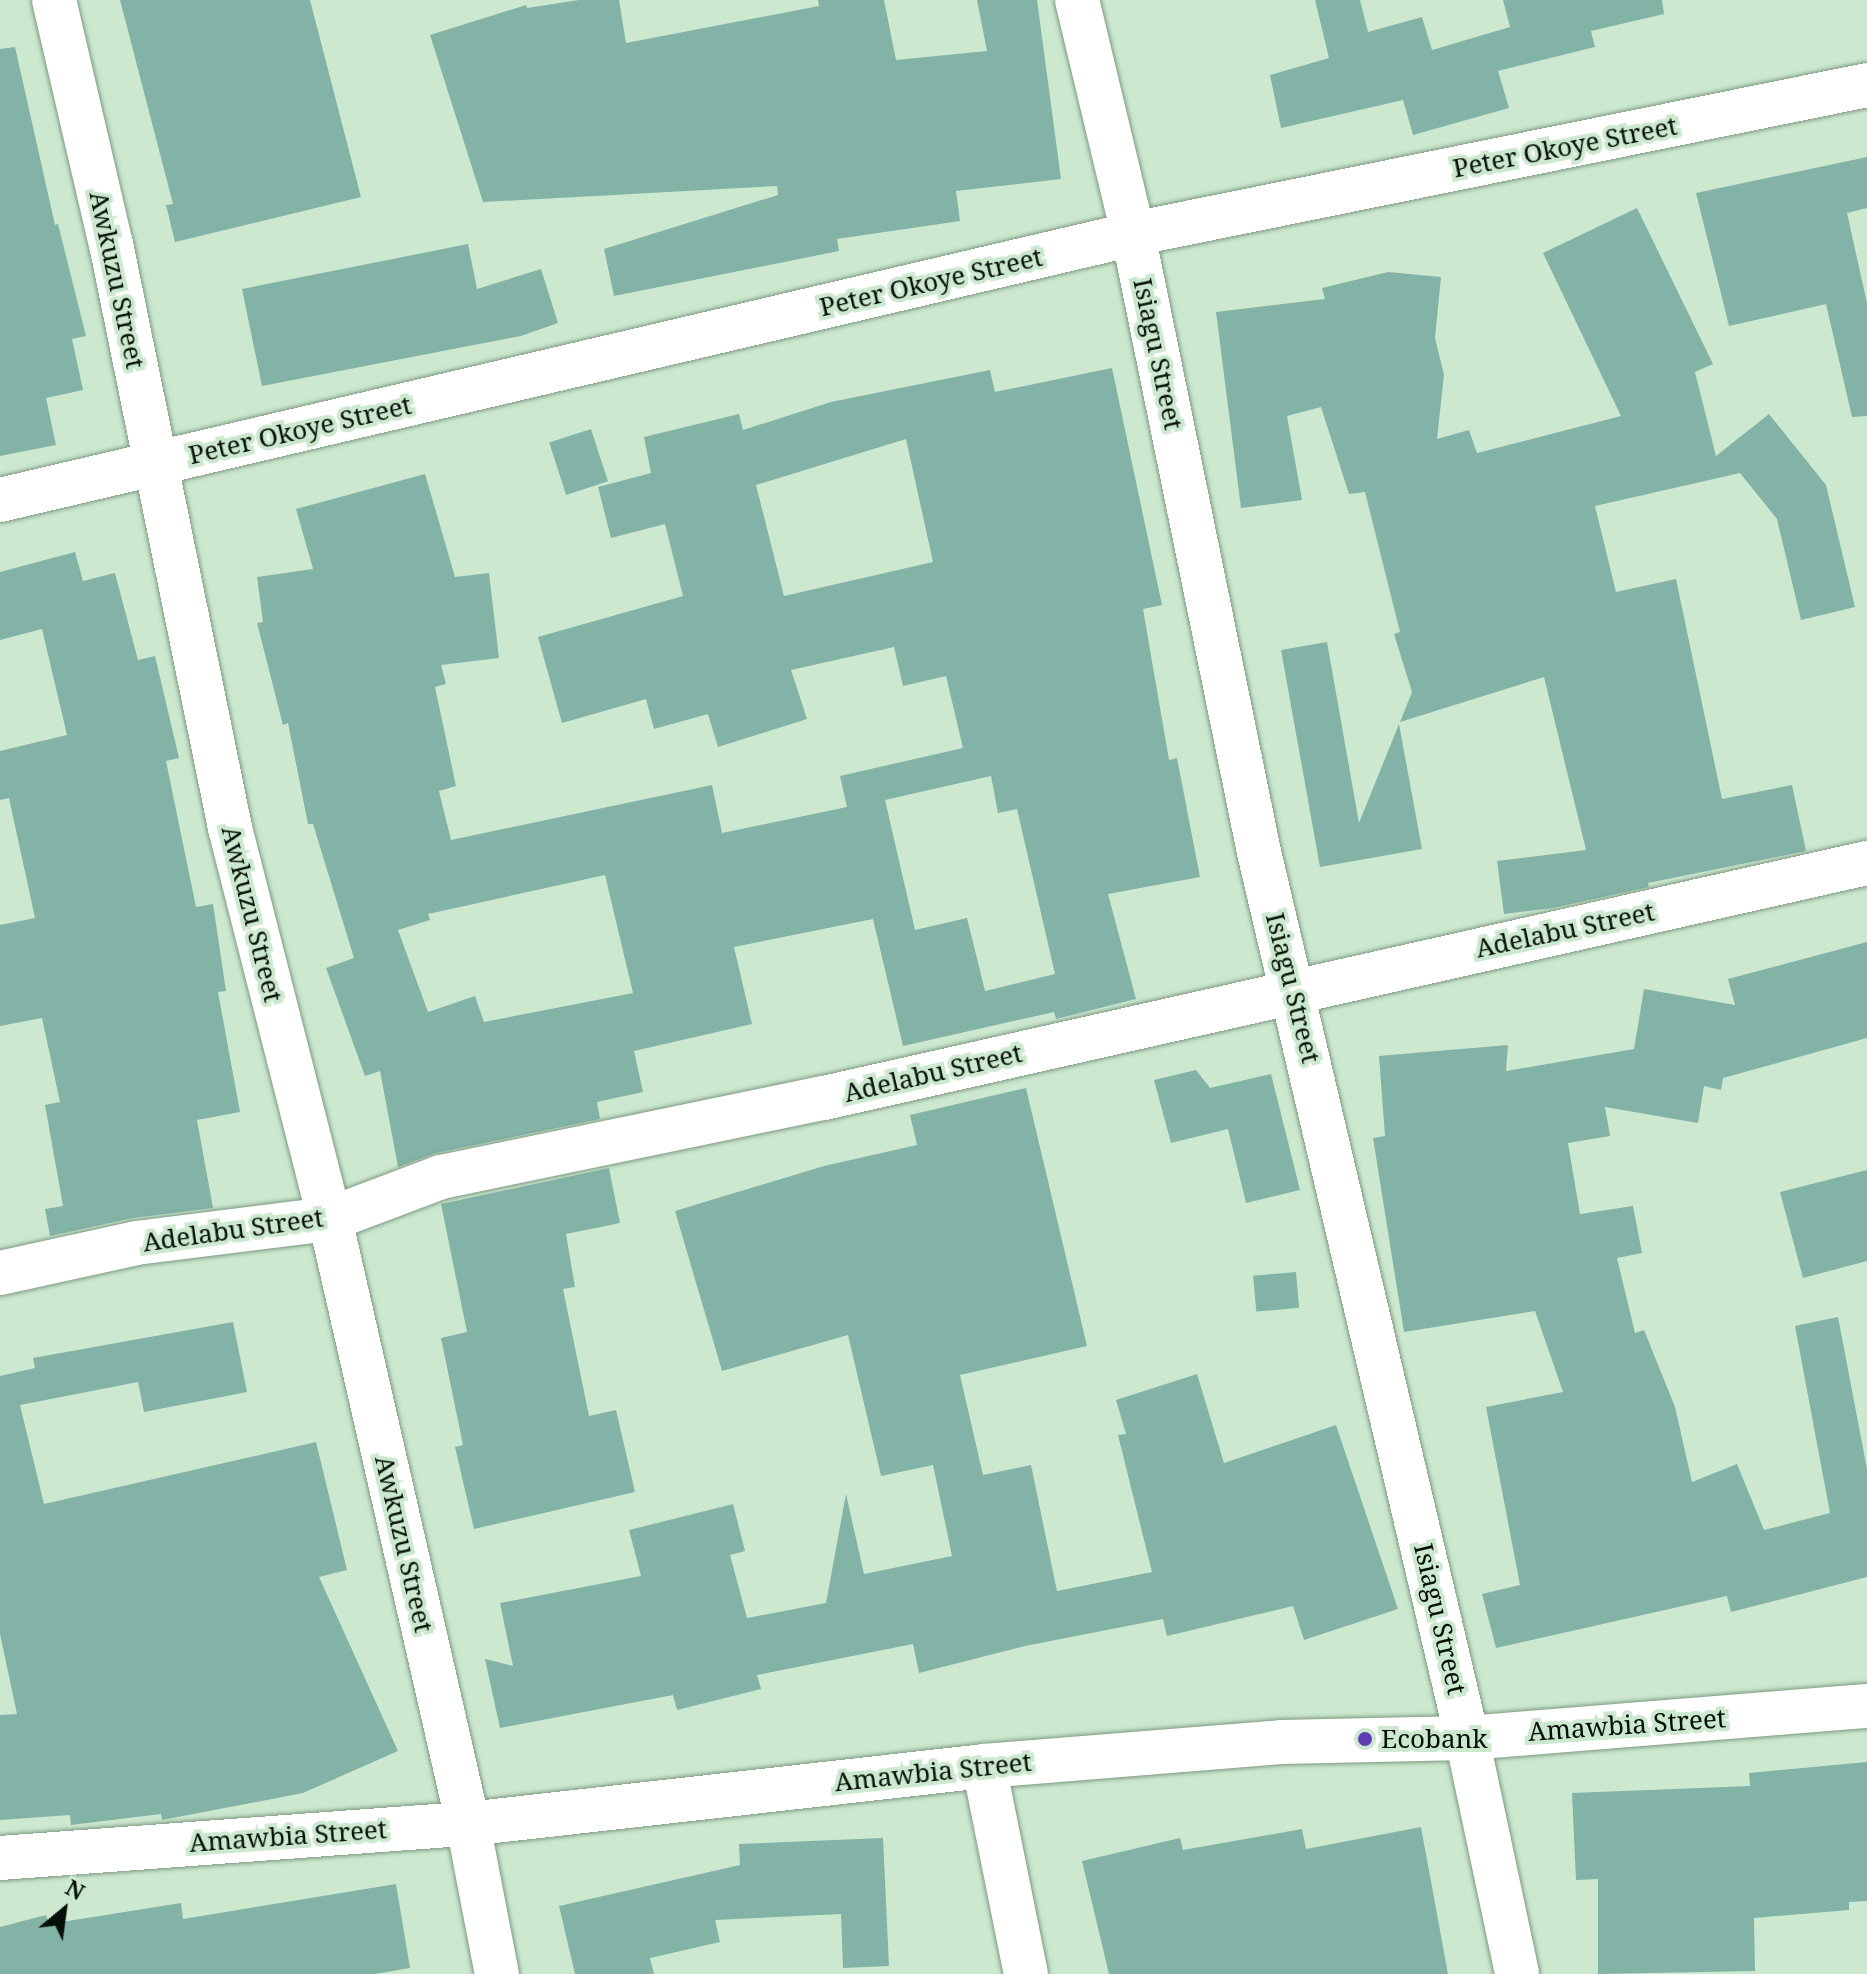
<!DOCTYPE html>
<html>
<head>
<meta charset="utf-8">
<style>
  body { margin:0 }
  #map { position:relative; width:1867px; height:1974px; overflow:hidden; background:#cce9cf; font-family:"Noto Serif",serif }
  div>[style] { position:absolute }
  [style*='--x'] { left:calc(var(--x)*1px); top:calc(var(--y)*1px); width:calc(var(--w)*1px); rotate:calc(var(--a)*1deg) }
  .building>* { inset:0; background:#83b3a7; transform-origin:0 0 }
  .roads { filter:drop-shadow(0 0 2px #7d9980) drop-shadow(0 0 2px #7d9980) }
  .minor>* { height:44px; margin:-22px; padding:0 22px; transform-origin:22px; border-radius:22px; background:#fff }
  .tertiary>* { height:44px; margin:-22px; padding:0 22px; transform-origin:22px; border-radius:22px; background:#fff }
  .dots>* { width:22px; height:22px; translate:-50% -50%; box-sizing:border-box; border:4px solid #cce9cf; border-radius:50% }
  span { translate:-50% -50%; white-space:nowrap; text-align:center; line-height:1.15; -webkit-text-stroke:8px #cce9cf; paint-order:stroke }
  .street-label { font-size:26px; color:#071008 }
  .poi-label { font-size:26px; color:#071008 }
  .left { translate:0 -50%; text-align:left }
  .north { position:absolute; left:24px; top:1870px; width:80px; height:80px; -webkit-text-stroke:6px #cce9cf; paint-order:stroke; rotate:29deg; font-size:22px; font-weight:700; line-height:32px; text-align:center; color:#071008 }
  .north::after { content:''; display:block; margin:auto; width:28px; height:36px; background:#071008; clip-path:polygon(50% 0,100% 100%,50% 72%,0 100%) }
</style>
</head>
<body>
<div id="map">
  <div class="building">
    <div style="clip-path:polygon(120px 0,310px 0,361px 197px,175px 242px,166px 205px,173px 204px)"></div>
    <div style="clip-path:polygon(579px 0,619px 0,626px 43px,819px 6px,818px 0,884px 0,896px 60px,987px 51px,977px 0,1037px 0,1061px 179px,956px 191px,960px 221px,837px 239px,839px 251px,614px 296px,604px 249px,778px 195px,777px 186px,483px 202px,430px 35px,526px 5px,527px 8px)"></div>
    <div style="clip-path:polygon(1315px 0,1360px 0,1368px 32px,1422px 17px,1432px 50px,1510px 27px,1503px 0,1662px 0,1664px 14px,1591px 31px,1595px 47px,1498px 71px,1509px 108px,1413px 135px,1403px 100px,1281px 128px,1270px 75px,1329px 58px)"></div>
    <div style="clip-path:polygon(15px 47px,55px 225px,58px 224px,86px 336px,72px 339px,83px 390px,46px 398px,56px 445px,0 456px,0 49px)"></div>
    <div style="clip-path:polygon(1867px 157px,1867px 208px,1847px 213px,1867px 303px,1867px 416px,1852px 417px,1826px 304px,1729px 326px,1696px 193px)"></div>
    <div style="clip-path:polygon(1637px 208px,1713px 364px,1695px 372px,1716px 456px,1769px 414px,1826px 485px,1855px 607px,1801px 620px,1777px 519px,1740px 473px,1595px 506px,1616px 592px,1676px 579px,1722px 799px,1792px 785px,1806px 851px,1648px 883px,1649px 887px,1553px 908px,1504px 914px,1497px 861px,1586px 850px,1544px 677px,1400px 722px,1412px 692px,1394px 634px,1400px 632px,1365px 492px,1349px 494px,1321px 407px,1287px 416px,1302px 500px,1241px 508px,1216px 312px,1325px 299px,1322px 288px,1388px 272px,1441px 277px,1435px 338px,1444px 375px,1437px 439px,1469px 430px,1477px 453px,1621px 416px,1543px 253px)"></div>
    <div style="clip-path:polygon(468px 244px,477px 289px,541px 269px,558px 323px,521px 336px,262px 386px,242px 289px)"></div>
    <div style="clip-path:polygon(evenodd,1112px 368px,1162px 605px,1143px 609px,1169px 760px,1177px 758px,1200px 877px,1108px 894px,1136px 999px,1056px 1019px,1054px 1012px,903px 1046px,873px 919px,734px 947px,752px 1024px,634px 1051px,643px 1092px,597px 1102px,600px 1119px,436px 1153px,398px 1167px,380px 1071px,365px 1076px,326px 968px,354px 958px,313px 824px,308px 824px,288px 723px,283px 725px,257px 623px,263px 622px,257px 577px,313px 569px,296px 509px,425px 474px,455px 577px,489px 573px,499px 658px,441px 665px,446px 684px,435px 687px,456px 786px,439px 791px,451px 840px,712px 785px,722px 833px,847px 807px,840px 776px,963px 748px,946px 676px,903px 686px,894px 647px,791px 670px,807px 719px,718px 747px,708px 714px,654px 729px,646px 699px,562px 723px,538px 637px,683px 596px,665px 524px,611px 538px,598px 487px,651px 473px,644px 437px,739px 414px,743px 430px,831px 402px,990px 370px,995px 392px,1112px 368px,906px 439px,933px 562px,784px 596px,756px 485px,906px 439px,1112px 368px,991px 776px,998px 813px,1017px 809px,1055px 974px,985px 991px,967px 918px,915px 930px,885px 800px,991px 776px,1112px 368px,605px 875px,633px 993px,484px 1022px,475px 996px,428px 1012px,398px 930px,430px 920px,428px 914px,605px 875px)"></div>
    <div style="left:591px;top:429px;width:55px;height:44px;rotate:72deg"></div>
    <div style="clip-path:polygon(75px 552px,83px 581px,115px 573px,138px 660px,155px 656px,179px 758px,166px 761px,196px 907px,213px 904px,226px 991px,218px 992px,240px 1112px,197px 1120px,213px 1208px,133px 1218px,50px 1236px,45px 1209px,63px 1206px,45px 1105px,60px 1102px,42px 1018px,0 1026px,0 925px,35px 918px,9px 798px,0 800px,0 751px,67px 735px,42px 629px,0 640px,0 572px)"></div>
    <div style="clip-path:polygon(1327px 642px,1359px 823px,1399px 724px,1422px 849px,1320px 867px,1281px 650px)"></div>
    <div style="clip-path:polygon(1867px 942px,1867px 1038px,1723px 1078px,1721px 1090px,1704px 1086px,1698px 1123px,1605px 1107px,1610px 1136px,1568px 1143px,1580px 1214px,1633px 1206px,1642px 1253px,1617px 1258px,1635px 1333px,1644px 1330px,1675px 1407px,1692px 1482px,1737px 1464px,1764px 1530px,1830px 1513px,1795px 1326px,1838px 1317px,1867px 1469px,1867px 1577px,1731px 1612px,1727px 1596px,1496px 1648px,1482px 1594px,1520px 1585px,1486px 1407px,1563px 1392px,1535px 1311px,1404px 1332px,1373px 1138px,1385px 1136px,1379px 1056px,1508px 1045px,1506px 1071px,1634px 1049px,1644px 989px,1735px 1005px,1728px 979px)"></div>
    <div style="clip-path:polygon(1196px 1070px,1210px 1088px,1271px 1074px,1300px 1190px,1246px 1203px,1228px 1129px,1171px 1143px,1154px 1080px)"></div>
    <div style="clip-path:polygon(1026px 1088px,1087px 1346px,960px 1375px,983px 1475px,1031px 1465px,1057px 1591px,1152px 1572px,1118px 1435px,1126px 1434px,1116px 1400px,1197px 1374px,1224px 1463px,1336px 1425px,1398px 1609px,1304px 1640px,1293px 1606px,1167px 1636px,1163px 1619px,1025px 1646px,919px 1673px,913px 1644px,757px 1675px,761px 1689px,677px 1710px,673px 1695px,500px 1728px,485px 1659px,513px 1666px,500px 1603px,641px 1576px,629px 1530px,733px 1504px,745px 1551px,730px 1555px,747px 1618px,826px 1603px,846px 1494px,864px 1574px,952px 1556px,933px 1465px,881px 1476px,848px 1335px,722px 1371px,675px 1211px,824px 1166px,917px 1145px,910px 1115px)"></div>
    <div style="clip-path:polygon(609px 1168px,620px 1223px,566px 1234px,575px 1287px,563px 1289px,589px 1416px,616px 1410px,635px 1492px,474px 1529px,455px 1447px,463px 1445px,441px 1338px,467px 1332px,441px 1204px)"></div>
    <div style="clip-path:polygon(1867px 1170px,1867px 1261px,1803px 1278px,1780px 1192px)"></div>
    <div style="left:1296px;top:1272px;width:36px;height:43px;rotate:85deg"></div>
    <div style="clip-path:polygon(233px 1322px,247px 1392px,144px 1412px,138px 1382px,20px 1405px,44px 1504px,316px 1442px,347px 1570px,319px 1577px,398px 1751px,303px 1793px,162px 1820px,161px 1814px,71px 1825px,70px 1815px,0 1820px,0 1715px,17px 1714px,0 1634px,0 1376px,35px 1368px,33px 1358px)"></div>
    <div style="clip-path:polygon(1867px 1762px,1867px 1901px,1849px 1902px,1849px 1910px,1754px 1918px,1755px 1971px,1598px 1974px,1598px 1879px,1576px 1880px,1572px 1793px,1750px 1786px,1749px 1773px)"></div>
    <div style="clip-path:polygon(1421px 1827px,1448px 1974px,1109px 1974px,1082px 1861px,1180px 1838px,1183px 1850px,1302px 1829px,1306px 1849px)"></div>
    <div style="clip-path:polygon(883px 1838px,889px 1966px,843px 1968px,841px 1914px,715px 1920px,720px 1942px,650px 1958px,654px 1974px,575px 1974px,559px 1906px,740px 1865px,739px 1844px)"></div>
    <div style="clip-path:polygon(396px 1884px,410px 1968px,375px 1974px,0 1974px,0 1927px,46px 1915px,49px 1924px,181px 1903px,183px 1919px)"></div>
  </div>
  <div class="roads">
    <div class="minor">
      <div style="--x:54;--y:0;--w:251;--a:76.9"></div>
      <div style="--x:111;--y:244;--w:596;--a:78.48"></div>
      <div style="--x:230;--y:828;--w:404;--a:75.7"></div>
      <div style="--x:330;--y:1219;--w:621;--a:77.15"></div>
      <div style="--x:1077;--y:0;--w:241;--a:76.5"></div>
      <div style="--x:1133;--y:234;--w:631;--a:78.48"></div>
      <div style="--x:1259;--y:852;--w:910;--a:76.79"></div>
      <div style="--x:1467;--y:1738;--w:241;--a:78"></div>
      <div style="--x:0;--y:500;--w:1164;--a:-13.21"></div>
      <div style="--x:1133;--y:234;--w:749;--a:-11.47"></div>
      <div style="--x:0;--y:1273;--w:139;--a:-12.4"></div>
      <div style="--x:136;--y:1243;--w:195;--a:-7.1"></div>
      <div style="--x:330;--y:1219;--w:119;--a:-20.7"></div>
      <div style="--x:441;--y:1177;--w:391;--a:-11.7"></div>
      <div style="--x:824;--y:1098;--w:1069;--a:-12.7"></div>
      <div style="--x:984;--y:1766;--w:212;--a:78.6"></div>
    </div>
    <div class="tertiary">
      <div style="--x:468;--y:1824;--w:153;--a:79.1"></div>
      <div style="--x:0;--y:1858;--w:469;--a:-4.2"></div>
      <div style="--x:468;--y:1824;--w:519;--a:-6.41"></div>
      <div style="--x:984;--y:1766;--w:298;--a:-4.6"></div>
      <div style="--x:1281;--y:1742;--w:186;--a:-1.2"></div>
      <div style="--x:1467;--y:1738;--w:401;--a:-4.6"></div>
    </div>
  </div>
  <div class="dots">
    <div style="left:1365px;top:1739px;background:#613eb7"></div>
  </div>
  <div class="street-label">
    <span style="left:1565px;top:147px;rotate:-11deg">Peter Okoye Street</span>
    <span style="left:117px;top:280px;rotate:78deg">Awkuzu Street</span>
    <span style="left:931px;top:282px;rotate:-13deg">Peter Okoye Street</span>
    <span style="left:1158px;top:354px;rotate:78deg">Isiagu Street</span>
    <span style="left:300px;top:430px;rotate:-13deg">Peter Okoye Street</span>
    <span style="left:252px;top:914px;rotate:76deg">Awkuzu Street</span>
    <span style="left:1565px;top:930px;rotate:-12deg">Adelabu Street</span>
    <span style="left:1293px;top:988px;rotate:76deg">Isiagu Street</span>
    <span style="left:933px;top:1073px;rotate:-13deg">Adelabu Street</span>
    <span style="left:233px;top:1230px;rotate:-8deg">Adelabu Street</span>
    <span style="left:404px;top:1544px;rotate:77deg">Awkuzu Street</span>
    <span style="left:1440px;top:1619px;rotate:77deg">Isiagu Street</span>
    <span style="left:1627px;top:1725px;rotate:-4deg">Amawbia Street</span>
    <span style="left:933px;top:1772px;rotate:-6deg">Amawbia Street</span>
    <span style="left:288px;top:1836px;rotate:-4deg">Amawbia Street</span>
  </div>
  <div class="poi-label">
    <span class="left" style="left:1381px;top:1739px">Ecobank</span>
  </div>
  <div class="north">N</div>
</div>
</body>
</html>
